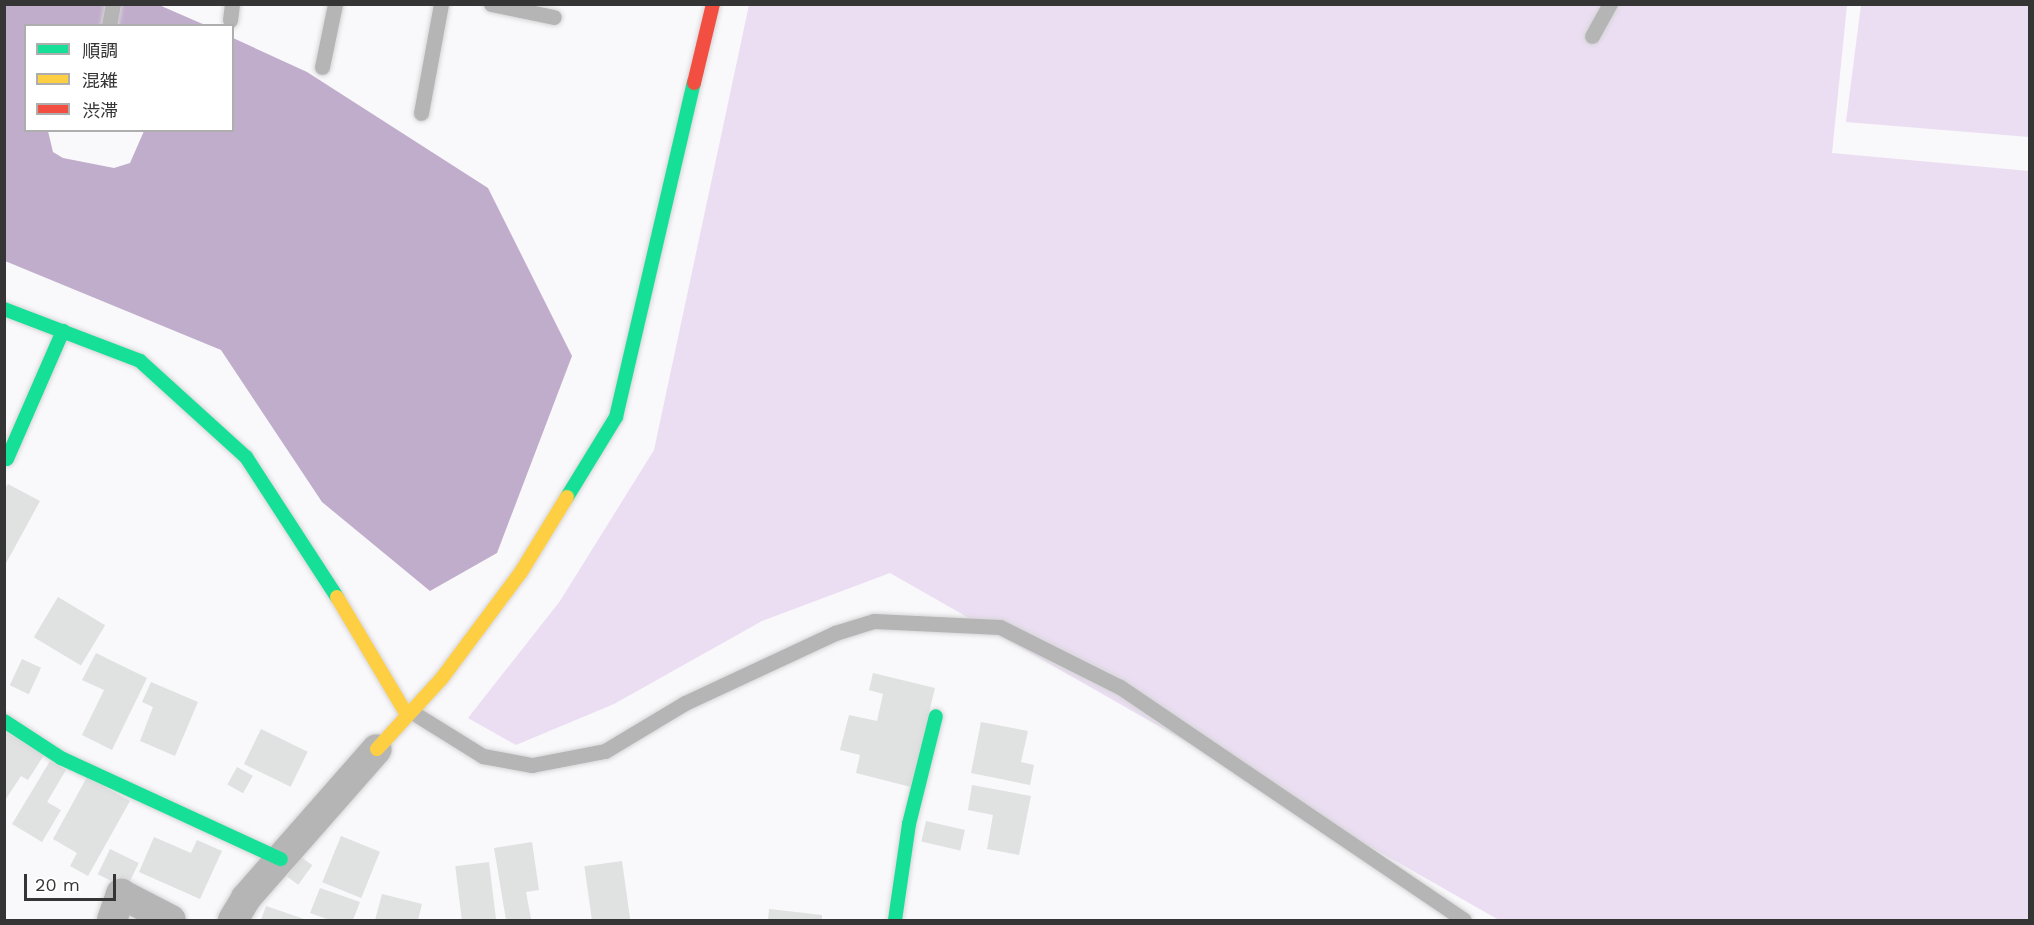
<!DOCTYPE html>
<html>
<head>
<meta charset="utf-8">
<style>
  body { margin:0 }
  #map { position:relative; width:2034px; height:925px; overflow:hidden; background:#f9f8fa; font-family:"Work Sans","Noto Sans JP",sans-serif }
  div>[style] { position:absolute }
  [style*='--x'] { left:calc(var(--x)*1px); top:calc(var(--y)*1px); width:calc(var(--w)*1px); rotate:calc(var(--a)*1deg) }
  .green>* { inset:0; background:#ebdef3 }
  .water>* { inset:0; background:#c0adcc }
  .building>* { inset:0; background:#e0e1e1; transform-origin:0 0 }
  .roads { filter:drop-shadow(0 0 2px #d6d5d7) drop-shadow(0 0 2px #d6d5d7) }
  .lane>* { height:15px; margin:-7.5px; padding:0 7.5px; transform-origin:7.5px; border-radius:7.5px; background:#b5b5b5 }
  .street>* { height:30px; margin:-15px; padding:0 15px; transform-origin:15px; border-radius:15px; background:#b5b5b5 }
  .fast>* { height:14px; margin:-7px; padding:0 7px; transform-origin:7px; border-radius:7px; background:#16e098 }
  .slow>* { height:14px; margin:-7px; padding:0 7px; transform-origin:7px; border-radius:7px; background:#ffcf43 }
  .jam>* { height:14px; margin:-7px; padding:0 7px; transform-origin:7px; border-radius:7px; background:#f24e42 }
  span { translate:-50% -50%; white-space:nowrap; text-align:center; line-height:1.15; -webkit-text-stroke:6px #fff; paint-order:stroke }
  .frame { position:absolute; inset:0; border:6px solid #363536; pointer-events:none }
  .legend { position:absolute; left:24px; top:24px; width:210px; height:108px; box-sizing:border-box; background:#fff; border:2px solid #afaeaf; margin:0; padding:8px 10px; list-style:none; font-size:18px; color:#363536 }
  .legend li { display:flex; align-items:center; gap:12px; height:30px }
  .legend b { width:30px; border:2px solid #afaeaf }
  .scale { position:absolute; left:24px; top:874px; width:92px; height:27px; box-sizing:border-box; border:3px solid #363536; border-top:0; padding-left:8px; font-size:18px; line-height:21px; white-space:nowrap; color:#363536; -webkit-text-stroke:4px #fff; paint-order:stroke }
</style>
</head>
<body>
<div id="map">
  <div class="green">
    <div style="clip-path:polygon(749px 5px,1847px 5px,1832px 153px,2029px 171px,2029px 920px,1499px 920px,890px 573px,762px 621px,614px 704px,516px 745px,468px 718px,560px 601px,654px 450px)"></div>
    <div style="clip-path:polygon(1861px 5px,2029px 5px,2029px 137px,1846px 122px)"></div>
  </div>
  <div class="water">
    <div style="clip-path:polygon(4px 5px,159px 5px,205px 25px,26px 26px,26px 130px,48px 131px,53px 152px,63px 158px,114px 168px,130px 163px,144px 131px,232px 130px,233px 38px,307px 72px,488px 188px,572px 356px,497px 553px,430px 591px,322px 502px,221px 350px,5px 261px)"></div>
  </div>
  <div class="building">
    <div style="clip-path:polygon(8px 484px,40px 501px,4px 567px,4px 490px)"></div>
    <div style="left:58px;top:597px;width:55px;height:47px;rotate:31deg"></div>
    <div style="clip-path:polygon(96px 653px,147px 678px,112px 750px,82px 735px,104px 690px,82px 680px)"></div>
    <div style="left:22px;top:659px;width:21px;height:29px;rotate:25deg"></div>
    <div style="clip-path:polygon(873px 673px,935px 688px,911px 787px,856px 773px,860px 755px,840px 750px,849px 715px,877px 721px,883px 694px,869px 690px)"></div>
    <div style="clip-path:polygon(151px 682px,198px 702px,175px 756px,140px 741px,153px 707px,142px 702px)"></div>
    <div style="clip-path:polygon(981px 722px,1028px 731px,1021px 762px,1034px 765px,1030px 785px,971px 773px)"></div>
    <div style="left:261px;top:729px;width:52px;height:39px;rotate:26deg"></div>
    <div style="clip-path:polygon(4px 731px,44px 755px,28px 780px,21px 776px,4px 802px)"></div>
    <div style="clip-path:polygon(50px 761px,66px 770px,47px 802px,61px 810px,42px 842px,12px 824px)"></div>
    <div style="left:237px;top:767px;width:18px;height:20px;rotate:29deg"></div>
    <div style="clip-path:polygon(87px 777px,130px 801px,88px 876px,70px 866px,77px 853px,53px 839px)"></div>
    <div style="clip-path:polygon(972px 785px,1031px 796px,1019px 855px,987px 849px,993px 815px,968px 810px)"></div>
    <div style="left:926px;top:821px;width:40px;height:21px;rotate:13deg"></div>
    <div style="left:341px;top:836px;width:42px;height:50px;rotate:22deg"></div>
    <div style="clip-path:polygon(154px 837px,191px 853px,197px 840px,222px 851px,200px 899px,139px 872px)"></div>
    <div style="clip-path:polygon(532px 842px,539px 890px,526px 892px,531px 919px,506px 920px,494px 848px)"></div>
    <div style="left:110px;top:849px;width:32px;height:28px;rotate:26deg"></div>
    <div style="left:301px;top:857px;width:14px;height:24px;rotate:36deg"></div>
    <div style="left:622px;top:861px;width:59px;height:38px;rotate:82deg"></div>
    <div style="left:489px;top:862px;width:58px;height:34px;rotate:83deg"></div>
    <div style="clip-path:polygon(320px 888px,360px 902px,353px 920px,330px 920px,310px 913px)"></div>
    <div style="clip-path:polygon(382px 894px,422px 904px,418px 920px,375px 920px)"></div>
    <div style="clip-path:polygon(266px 906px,307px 920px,261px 920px)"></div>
    <div style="clip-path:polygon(769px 909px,822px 915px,822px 920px,768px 920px)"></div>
  </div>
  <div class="roads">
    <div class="lane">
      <div style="--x:491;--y:4;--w:64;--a:11.7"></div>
      <div style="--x:230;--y:20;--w:16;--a:-83"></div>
      <div style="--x:109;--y:26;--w:22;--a:-80"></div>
      <div style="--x:1592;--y:36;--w:37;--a:-61"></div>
      <div style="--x:322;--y:67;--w:64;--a:-78.3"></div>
      <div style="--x:421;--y:113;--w:111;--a:-79.6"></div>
      <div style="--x:412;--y:712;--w:84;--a:31.8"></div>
      <div style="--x:483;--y:756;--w:50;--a:10.4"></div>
      <div style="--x:532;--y:765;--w:74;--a:-10.9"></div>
      <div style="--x:605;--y:751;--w:93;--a:-31"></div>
      <div style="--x:685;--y:703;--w:166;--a:-25"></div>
      <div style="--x:835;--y:633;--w:41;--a:-17.1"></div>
      <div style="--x:874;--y:621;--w:126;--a:2.7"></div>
      <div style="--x:1000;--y:627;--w:134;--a:26.6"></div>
      <div style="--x:1120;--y:687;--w:415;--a:34.1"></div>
    </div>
    <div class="street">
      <div style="--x:112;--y:920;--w:28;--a:-71"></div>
      <div style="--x:121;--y:894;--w:56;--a:27.5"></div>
      <div style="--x:233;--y:920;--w:26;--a:-59"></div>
      <div style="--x:246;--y:898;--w:198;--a:-48.7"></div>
    </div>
    <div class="fast">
      <div style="--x:4;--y:309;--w:146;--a:20.9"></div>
      <div style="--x:140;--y:361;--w:143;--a:42.2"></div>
      <div style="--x:246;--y:457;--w:167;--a:57"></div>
      <div style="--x:7;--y:459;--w:140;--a:-66.4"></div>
      <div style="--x:567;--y:497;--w:94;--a:-58.5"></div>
      <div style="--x:616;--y:417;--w:343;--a:-76.9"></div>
      <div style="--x:4;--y:721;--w:68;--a:33"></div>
      <div style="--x:61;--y:758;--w:242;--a:24.7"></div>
      <div style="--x:895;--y:920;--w:97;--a:-81.7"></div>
      <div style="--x:909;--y:824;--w:111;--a:-76"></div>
    </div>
    <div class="slow">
      <div style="--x:337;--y:597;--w:137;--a:59.3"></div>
      <div style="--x:377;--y:749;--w:96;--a:-47.5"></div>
      <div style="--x:442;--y:678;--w:132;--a:-53.3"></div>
      <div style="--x:521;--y:572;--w:88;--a:-58.5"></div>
    </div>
    <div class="jam">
      <div style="--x:694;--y:83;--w:81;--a:-76.5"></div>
    </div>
  </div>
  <div class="frame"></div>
  <ul class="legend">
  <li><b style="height:8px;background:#16e098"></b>順調</li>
  <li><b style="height:8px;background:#ffcf43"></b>混雑</li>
  <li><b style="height:8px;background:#f24e42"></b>渋滞</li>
  </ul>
  <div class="scale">20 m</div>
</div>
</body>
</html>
